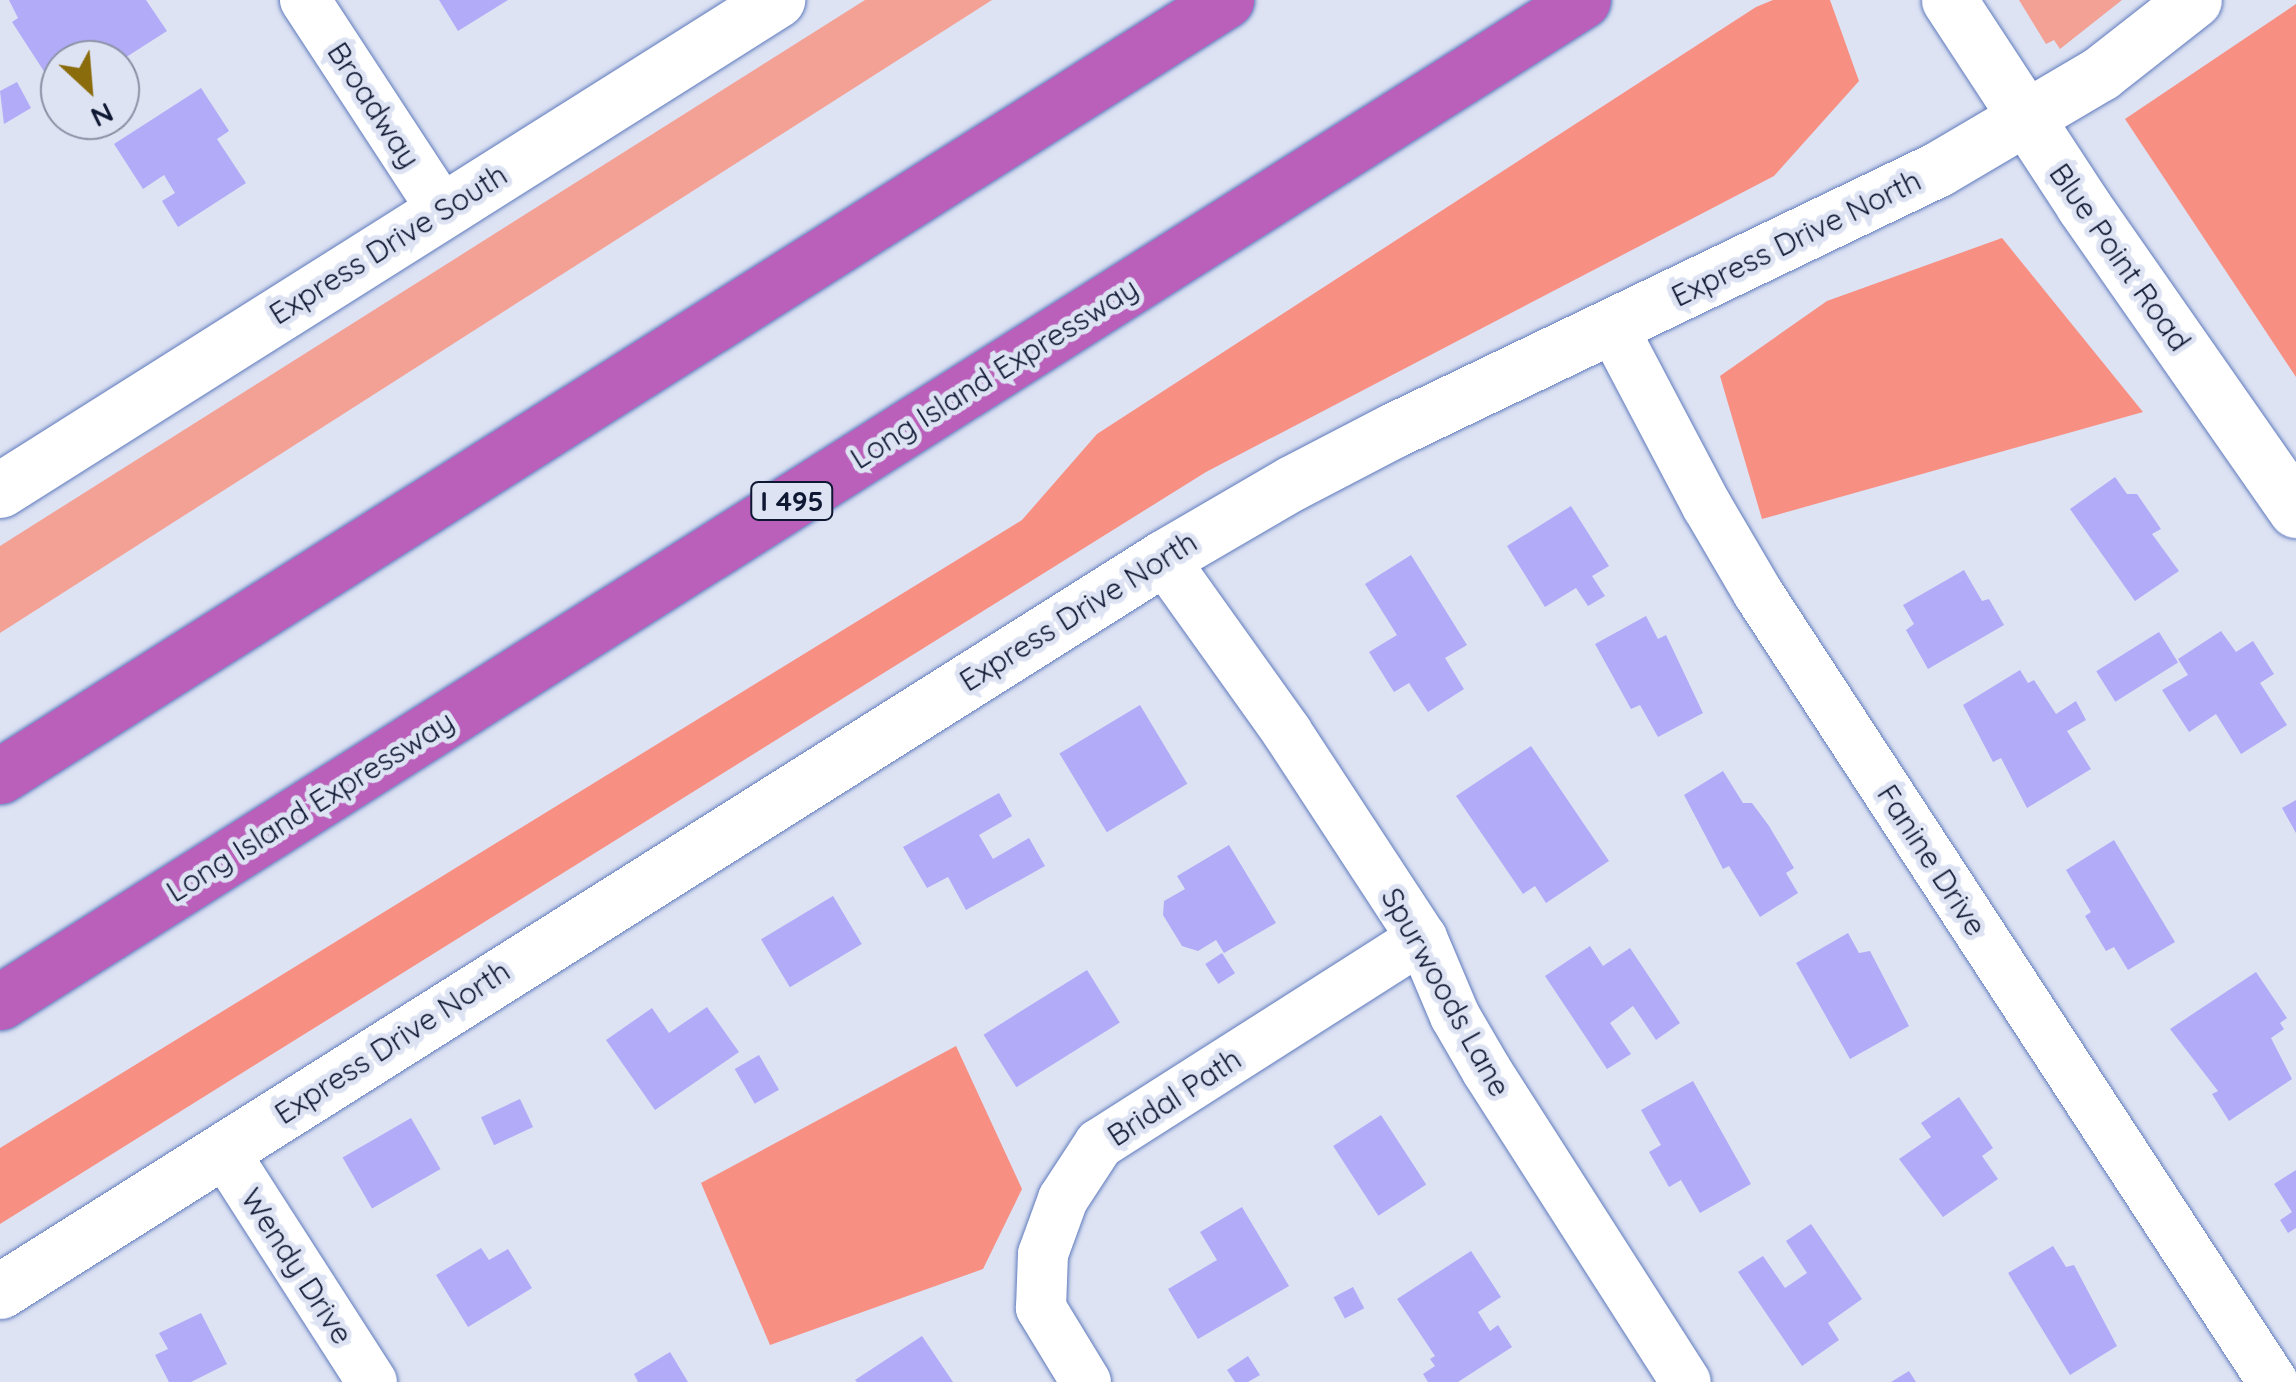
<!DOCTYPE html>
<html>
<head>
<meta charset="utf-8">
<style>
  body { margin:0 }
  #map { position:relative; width:2296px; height:1382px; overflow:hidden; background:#dde3f3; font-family:Quicksand,sans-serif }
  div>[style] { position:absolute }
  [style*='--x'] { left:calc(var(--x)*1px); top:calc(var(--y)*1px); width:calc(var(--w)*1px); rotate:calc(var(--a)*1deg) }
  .green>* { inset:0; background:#f3a095 }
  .forest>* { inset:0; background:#f78f83 }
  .building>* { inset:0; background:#b2abf8; transform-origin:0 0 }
  .roads { filter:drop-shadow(0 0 2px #607abd) drop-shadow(0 0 2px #607abd) }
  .minor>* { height:50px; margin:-25px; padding:0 25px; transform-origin:25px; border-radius:25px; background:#fff }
  .tertiary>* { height:55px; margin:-27.5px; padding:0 27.5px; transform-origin:27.5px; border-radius:27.5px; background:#fff }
  .secondary>* { height:55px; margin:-27.5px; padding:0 27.5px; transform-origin:27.5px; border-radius:27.5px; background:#fff }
  .motorway>* { height:55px; margin:-27.5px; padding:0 27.5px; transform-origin:27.5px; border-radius:27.5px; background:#ba60ba }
  span { translate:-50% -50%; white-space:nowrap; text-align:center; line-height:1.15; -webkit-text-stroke:10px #dde3f3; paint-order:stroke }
  .shield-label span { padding:2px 8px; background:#dde3f3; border:2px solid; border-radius:8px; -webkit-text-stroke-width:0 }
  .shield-label { font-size:28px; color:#0f1833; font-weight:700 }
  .street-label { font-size:30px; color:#0f1833 }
  .north { position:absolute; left:40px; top:40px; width:100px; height:100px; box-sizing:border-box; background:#dde3f3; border:2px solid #8b92a6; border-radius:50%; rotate:154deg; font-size:28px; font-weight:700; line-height:40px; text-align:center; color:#0f1833 }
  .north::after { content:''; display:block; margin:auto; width:35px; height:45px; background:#8b6c0d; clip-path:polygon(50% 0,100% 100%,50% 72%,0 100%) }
</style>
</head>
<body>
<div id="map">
  <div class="green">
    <div style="clip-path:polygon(865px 0,992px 0,0 633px,0 546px)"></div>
    <div style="clip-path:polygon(2019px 0,2122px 0,2060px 49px,2054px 40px,2046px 44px)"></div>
  </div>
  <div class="forest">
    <div style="clip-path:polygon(1773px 0,1830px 0,1859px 81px,1774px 176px,1206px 472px,0 1224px,0 1148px,1022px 520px,1097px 434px,1756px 7px)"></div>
    <div style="clip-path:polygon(2296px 4px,2296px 377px,2125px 119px)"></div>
    <div style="clip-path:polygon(2002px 238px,2143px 412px,1762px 519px,1720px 376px,1827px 301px)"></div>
    <div style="clip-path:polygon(956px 1046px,1022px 1189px,983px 1269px,770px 1345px,701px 1183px)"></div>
  </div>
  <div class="building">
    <div style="clip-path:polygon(9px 0,146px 0,167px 31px,120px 61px,60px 60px,60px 96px,12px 22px,18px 18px)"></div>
    <div style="clip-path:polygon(439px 0,508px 0,458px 31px)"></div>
    <div style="clip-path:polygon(17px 82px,31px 108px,4px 124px,0 91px)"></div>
    <div style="clip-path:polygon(201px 88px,229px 131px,217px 139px,246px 183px,178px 227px,162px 201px,175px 193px,164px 175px,143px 189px,114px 144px)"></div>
    <div style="clip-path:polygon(2115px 477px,2127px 494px,2137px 494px,2161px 529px,2152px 534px,2179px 571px,2135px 601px,2070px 509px)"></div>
    <div style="clip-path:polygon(1571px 506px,1609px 566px,1592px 576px,1605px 596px,1588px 606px,1576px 588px,1545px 607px,1507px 546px)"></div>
    <div style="clip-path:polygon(1411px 555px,1467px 645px,1445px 658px,1464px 689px,1428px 712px,1409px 683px,1394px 692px,1369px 652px,1397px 635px,1365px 584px)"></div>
    <div style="clip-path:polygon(1964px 570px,1982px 601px,1989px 599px,2004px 625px,1928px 669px,1906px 630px,1914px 624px,1903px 605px)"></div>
    <div style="clip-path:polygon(1646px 616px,1658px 639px,1666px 635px,1703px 713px,1658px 737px,1640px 705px,1631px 709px,1595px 644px)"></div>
    <div style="clip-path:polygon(2221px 631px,2236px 652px,2253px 641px,2274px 674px,2260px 683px,2287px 725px,2241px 754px,2216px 714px,2189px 732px,2162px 690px,2188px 675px,2178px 659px)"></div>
    <div style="left:2159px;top:632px;width:36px;height:74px;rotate:58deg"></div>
    <div style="clip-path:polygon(2020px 670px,2028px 683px,2034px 680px,2056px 714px,2076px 701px,2086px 720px,2067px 731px,2091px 769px,2027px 808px,2001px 758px,1993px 762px,1963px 705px)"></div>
    <div style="left:1140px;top:705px;width:92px;height:94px;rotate:59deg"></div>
    <div style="clip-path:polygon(1531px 746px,1609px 861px,1546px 903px,1535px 886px,1523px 894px,1456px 796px)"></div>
    <div style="clip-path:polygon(1723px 771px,1743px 803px,1752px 803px,1769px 826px,1794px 868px,1786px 873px,1798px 893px,1760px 917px,1729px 866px,1723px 869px,1684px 795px)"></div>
    <div style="clip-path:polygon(999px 793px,1012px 816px,979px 835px,993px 859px,1029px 838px,1045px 866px,966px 910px,948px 877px,927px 888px,903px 847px)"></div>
    <div style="clip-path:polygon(2296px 800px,2296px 833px,2282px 808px)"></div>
    <div style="clip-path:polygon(2114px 840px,2175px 942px,2128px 970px,2114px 947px,2106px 951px,2085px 916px,2091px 912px,2066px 870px)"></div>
    <div style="clip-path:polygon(1229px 845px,1276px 923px,1224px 953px,1216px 940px,1198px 951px,1182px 946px,1163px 915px,1164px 901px,1185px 889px,1177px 876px)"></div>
    <div style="left:833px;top:896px;width:56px;height:84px;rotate:59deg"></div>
    <div style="clip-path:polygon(1848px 933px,1859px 953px,1870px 951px,1909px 1026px,1850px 1059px,1796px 963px)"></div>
    <div style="clip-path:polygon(1590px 946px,1603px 966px,1630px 948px,1680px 1023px,1656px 1040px,1633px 1006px,1610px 1023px,1631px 1054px,1607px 1069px,1545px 976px)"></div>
    <div style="left:1222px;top:953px;width:24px;height:20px;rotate:57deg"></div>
    <div style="left:1087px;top:970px;width:62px;height:122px;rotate:58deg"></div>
    <div style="clip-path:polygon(2256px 972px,2287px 1018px,2280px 1023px,2284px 1029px,2271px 1038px,2292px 1079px,2229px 1121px,2212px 1094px,2218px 1091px,2170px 1029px)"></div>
    <div style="clip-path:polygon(707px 1007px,739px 1052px,655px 1110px,606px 1040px,652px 1008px,669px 1033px)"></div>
    <div style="left:759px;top:1055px;width:40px;height:28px;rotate:60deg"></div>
    <div style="clip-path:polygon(1693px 1081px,1751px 1184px,1700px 1213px,1681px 1180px,1669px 1187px,1649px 1152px,1661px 1145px,1641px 1110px)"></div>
    <div style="clip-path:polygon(1959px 1097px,1993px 1148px,1982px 1156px,1998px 1179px,1943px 1217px,1899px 1159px,1931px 1137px,1921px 1123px)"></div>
    <div style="left:520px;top:1099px;width:31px;height:43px;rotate:65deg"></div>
    <div style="left:1381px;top:1115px;width:83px;height:57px;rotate:57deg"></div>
    <div style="left:411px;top:1118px;width:59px;height:79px;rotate:60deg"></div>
    <div style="clip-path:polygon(2296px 1170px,2296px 1228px,2288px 1233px,2280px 1220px,2292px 1212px,2274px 1184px)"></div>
    <div style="clip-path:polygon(1242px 1207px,1289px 1286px,1198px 1339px,1168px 1289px,1217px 1260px,1200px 1232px)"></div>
    <div style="clip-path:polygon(1811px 1224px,1862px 1299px,1828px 1323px,1839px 1340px,1802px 1366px,1738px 1272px,1763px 1256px,1785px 1288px,1807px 1273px,1786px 1241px)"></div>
    <div style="clip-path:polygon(2053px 1246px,2066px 1267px,2074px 1265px,2117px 1346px,2070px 1375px,2008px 1273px)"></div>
    <div style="clip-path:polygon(481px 1248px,489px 1260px,508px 1249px,532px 1288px,468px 1327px,436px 1275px)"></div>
    <div style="clip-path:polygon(1471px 1251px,1501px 1297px,1478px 1312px,1490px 1331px,1498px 1325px,1512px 1347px,1458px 1382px,1428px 1382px,1423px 1374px,1435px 1366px,1430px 1359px,1435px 1356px,1397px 1299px)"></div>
    <div style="left:1353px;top:1287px;width:24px;height:22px;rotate:62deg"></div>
    <div style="clip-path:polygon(201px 1313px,227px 1364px,191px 1382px,169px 1382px,155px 1355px,168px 1349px,159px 1333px)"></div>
    <div style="clip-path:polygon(922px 1336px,953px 1382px,857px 1382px,855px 1380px)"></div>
    <div style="clip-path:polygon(670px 1352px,688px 1382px,638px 1382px,634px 1374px)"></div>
    <div style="clip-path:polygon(1248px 1356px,1260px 1375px,1248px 1382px,1235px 1382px,1227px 1370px)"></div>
    <div style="clip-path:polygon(1909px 1371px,1916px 1382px,1891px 1382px)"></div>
  </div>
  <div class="roads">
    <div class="minor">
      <div style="--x:305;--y:0;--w:250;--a:56.8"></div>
      <div style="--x:1612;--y:326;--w:204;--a:62.2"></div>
      <div style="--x:1707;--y:506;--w:101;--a:59.6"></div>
      <div style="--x:1758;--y:593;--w:942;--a:56.87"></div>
      <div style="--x:1163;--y:558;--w:214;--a:54.5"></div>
      <div style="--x:1287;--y:732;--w:246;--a:56.8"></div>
      <div style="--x:1422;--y:938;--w:85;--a:67.1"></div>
      <div style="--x:1455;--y:1016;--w:64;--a:59.8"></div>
      <div style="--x:1487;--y:1071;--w:369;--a:57.4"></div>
      <div style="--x:223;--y:1150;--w:276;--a:57.3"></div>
      <div style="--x:1086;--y:1382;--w:87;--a:-121.3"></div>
      <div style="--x:1041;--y:1308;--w:54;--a:-87.9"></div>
      <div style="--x:1043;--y:1254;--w:59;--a:-70"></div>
      <div style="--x:1063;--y:1199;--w:66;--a:-56.8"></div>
      <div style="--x:1099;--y:1144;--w:383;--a:-32.5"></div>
    </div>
    <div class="tertiary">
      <div style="--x:1949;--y:0;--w:245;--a:56.8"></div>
      <div style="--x:2083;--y:205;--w:372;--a:55.1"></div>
    </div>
    <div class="secondary">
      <div style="--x:0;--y:490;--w:919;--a:-32.24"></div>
      <div style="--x:0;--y:1291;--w:1375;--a:-32.22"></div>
      <div style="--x:1163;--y:558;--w:149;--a:-30.2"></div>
      <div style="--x:1292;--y:483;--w:115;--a:-27.5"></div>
      <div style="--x:1394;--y:430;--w:603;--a:-25.63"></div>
      <div style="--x:1938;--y:169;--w:189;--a:-30.5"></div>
      <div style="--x:2101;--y:73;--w:118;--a:-38.1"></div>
    </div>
    <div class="motorway">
      <div style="--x:0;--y:776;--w:1451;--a:-32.33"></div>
      <div style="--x:0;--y:1002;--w:1873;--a:-32.33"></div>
    </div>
  </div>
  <div class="shield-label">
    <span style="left:792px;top:501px">I 495</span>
  </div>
  <div class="street-label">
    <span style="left:374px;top:105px;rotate:57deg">Broadway</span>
    <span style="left:1796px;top:238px;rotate:-26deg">Express Drive North</span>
    <span style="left:388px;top:244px;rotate:-32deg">Express Drive South</span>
    <span style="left:2120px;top:257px;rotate:55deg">Blue Point Road</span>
    <span style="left:994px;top:373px;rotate:-32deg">Long Island Expressway</span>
    <span style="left:1078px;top:611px;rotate:-32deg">Express Drive North</span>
    <span style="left:310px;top:806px;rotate:-32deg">Long Island Expressway</span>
    <span style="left:1932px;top:860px;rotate:57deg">Fanine Drive</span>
    <span style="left:1446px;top:992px;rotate:61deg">Spurwoods Lane</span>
    <span style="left:392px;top:1042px;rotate:-33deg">Express Drive North</span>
    <span style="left:1174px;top:1097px;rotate:-33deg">Bridal Path</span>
    <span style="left:297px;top:1266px;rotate:57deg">Wendy Drive</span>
  </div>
  <div class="north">N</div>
</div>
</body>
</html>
